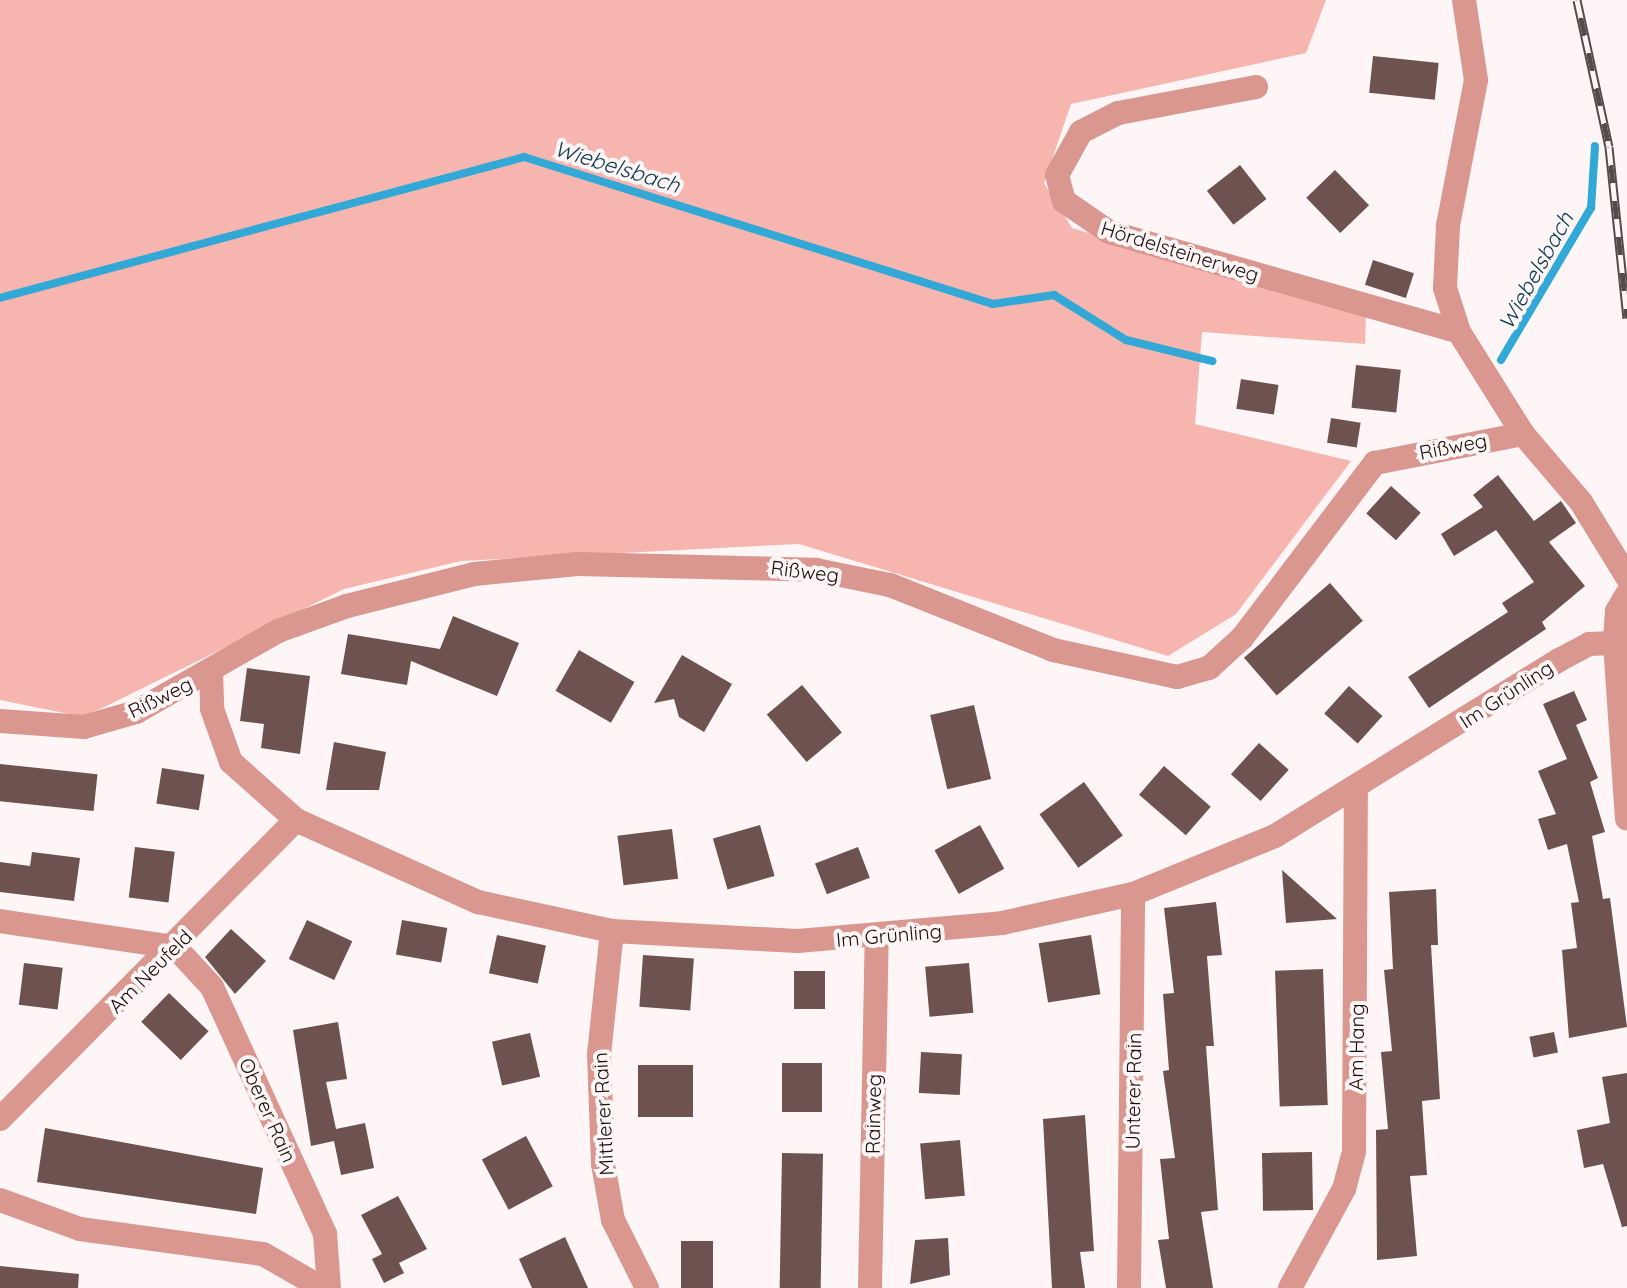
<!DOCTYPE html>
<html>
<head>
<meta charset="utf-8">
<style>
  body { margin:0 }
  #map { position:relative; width:1627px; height:1288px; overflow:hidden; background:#fef6f6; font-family:Quicksand,sans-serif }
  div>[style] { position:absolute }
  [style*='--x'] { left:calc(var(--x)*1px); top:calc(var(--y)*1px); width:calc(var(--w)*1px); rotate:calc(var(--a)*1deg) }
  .green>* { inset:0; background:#f6b5af }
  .stream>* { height:8px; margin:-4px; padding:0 4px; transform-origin:4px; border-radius:4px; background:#31a8d6 }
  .building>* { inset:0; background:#6e524f; transform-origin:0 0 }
  .minor>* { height:24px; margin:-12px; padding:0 12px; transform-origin:12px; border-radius:12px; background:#d99790 }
  .rail>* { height:9px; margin-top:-4.5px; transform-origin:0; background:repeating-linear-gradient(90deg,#fef6f6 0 18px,#564b4b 0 36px); box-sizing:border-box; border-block:2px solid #564b4b }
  span { translate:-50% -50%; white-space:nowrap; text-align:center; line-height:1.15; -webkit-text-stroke:8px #fef6f6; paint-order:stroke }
  .street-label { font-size:20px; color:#190e0d }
  .water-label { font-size:22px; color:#093c4f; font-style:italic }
</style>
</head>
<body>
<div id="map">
  <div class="green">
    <div style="clip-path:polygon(0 0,1326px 0,1306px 53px,1071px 104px,1044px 183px,1072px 228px,1366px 316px,1365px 344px,1202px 332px,1195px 424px,1351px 461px,1236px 614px,1168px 656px,799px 544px,461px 561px,344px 589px,84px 717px,0 700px)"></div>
  </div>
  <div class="stream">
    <div style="--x:0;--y:298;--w:543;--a:-15.06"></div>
    <div style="--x:524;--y:157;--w:491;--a:17.4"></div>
    <div style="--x:993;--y:304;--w:62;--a:-8.4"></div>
    <div style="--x:1054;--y:295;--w:85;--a:32"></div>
    <div style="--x:1126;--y:340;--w:89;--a:13.7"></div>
    <div style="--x:1501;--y:360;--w:177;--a:-59.4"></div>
    <div style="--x:1591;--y:208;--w:62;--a:-86.3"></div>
  </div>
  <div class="building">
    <div style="left:1373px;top:56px;width:66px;height:37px;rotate:6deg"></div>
    <div style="left:1240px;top:165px;width:43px;height:42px;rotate:52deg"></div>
    <div style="left:1335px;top:170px;width:49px;height:40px;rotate:46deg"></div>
    <div style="left:1373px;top:260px;width:43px;height:26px;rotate:18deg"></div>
    <div style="left:1356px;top:365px;width:45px;height:43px;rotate:6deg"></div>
    <div style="left:1241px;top:379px;width:38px;height:30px;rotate:9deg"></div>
    <div style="left:1331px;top:418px;width:30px;height:25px;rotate:9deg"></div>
    <div style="clip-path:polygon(1498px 475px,1534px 521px,1561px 501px,1576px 523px,1549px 542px,1585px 586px,1542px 622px,1546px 629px,1429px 708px,1408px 677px,1508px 612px,1502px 603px,1534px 582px,1496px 530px,1454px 556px,1441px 534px,1483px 507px,1473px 495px)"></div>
    <div style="left:1391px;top:486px;width:40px;height:37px;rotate:42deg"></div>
    <div style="left:1330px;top:583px;width:50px;height:114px;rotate:49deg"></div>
    <div style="clip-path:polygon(453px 616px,519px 643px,497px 696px,411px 661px,407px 685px,341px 674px,348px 634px,440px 649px)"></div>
    <div style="left:579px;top:650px;width:64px;height:47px;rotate:30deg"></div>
    <div style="clip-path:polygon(682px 655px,732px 684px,704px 732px,679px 717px,674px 699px,654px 703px)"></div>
    <div style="clip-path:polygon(247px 668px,310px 676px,300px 754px,261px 748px,264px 724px,240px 721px)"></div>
    <div style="left:802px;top:685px;width:62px;height:46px;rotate:50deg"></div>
    <div style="left:1349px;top:686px;width:45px;height:37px;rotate:42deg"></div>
    <div style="clip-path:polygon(1574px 691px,1587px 720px,1576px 725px,1598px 778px,1590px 782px,1605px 832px,1592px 836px,1603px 899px,1610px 898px,1627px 1027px,1569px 1038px,1562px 950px,1577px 948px,1571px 903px,1579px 902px,1567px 844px,1548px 850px,1538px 819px,1556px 814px,1538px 771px,1567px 759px,1543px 704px)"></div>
    <div style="left:974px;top:705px;width:76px;height:45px;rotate:77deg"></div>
    <div style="clip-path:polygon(334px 742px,386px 752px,379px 790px,326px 790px)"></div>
    <div style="left:1259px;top:743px;width:40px;height:42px;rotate:42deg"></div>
    <div style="left:0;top:764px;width:98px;height:37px;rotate:6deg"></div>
    <div style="left:1164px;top:766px;width:62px;height:38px;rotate:41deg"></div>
    <div style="left:162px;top:768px;width:43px;height:36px;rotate:9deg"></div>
    <div style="left:1084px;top:782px;width:66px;height:55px;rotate:54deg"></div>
    <div style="left:760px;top:825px;width:53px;height:49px;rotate:74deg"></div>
    <div style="left:980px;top:825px;width:50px;height:52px;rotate:61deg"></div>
    <div style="left:672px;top:829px;width:50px;height:55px;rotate:83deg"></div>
    <div style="left:135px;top:847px;width:40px;height:51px;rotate:7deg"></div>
    <div style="left:858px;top:847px;width:33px;height:46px;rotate:69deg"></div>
    <div style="clip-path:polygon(32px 852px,80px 858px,74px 901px,0 892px,0 862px,30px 866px)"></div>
    <div style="clip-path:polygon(1282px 870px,1337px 919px,1286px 923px)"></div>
    <div style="clip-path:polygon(1436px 889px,1438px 945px,1431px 945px,1440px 1099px,1422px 1101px,1427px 1175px,1410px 1176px,1417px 1256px,1377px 1260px,1376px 1130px,1388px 1129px,1381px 1052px,1392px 1051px,1384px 970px,1393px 969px,1389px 892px)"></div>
    <div style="clip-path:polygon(1216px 902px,1222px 955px,1207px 956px,1214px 1046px,1206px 1046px,1218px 1210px,1201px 1212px,1213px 1288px,1166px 1288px,1158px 1240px,1169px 1239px,1160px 1159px,1175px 1158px,1163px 1071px,1169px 1070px,1163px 994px,1174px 993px,1164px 908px)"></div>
    <div style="left:307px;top:920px;width:50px;height:43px;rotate:25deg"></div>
    <div style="left:402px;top:920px;width:46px;height:35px;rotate:10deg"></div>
    <div style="clip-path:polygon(231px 929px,266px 961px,235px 994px,205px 957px)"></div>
    <div style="left:497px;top:935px;width:50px;height:39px;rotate:12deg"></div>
    <div style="left:1091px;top:935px;width:60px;height:53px;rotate:81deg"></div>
    <div style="left:643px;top:955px;width:51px;height:52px;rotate:4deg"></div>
    <div style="left:24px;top:963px;width:39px;height:42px;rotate:7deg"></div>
    <div style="left:969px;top:963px;width:50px;height:44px;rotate:85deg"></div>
    <div style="left:1323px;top:969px;width:136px;height:48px;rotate:88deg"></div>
    <div style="left:794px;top:971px;width:31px;height:38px"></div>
    <div style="left:169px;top:993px;width:55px;height:40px;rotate:44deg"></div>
    <div style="clip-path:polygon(338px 1022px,347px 1079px,326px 1082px,336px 1129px,365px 1123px,374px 1168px,341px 1175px,334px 1141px,311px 1146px,293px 1030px)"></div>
    <div style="left:1554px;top:1032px;width:21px;height:25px;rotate:79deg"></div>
    <div style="left:530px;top:1033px;width:45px;height:39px;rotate:77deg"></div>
    <div style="left:921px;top:1052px;width:41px;height:41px;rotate:3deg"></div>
    <div style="left:782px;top:1063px;width:40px;height:49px"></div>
    <div style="left:638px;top:1065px;width:55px;height:52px"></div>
    <div style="clip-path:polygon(1627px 1073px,1627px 1226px,1622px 1227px,1603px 1164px,1584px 1168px,1577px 1130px,1610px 1123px,1602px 1077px)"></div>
    <div style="clip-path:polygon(1085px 1115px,1094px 1251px,1080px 1252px,1085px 1288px,1052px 1288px,1043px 1119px)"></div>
    <div style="clip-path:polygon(45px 1128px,263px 1168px,256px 1214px,37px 1182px)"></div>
    <div style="left:526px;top:1136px;width:57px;height:50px;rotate:62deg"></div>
    <div style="left:960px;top:1140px;width:56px;height:40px;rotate:85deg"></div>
    <div style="left:1312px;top:1152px;width:58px;height:50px;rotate:89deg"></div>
    <div style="left:782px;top:1153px;width:41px;height:135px;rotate:1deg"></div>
    <div style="clip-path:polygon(398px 1196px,427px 1249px,399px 1263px,404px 1273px,384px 1283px,372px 1259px,382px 1254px,361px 1215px)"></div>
    <div style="clip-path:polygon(565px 1237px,588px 1288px,532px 1288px,519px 1259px)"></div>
    <div style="clip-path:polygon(948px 1238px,950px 1275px,910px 1284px,915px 1240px)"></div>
    <div style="left:681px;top:1241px;width:32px;height:47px"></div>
    <div style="clip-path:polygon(0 1266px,79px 1274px,78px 1288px,0 1288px)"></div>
  </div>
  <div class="minor">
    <div style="--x:1464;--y:0;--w:81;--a:81.5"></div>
    <div style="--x:1476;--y:80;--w:149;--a:100.9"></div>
    <div style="--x:1448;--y:226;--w:62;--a:92.8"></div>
    <div style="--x:1445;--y:288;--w:46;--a:72.3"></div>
    <div style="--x:1459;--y:332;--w:120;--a:57.9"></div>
    <div style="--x:1523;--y:434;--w:89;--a:49.5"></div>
    <div style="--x:1581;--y:502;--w:88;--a:58.5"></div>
    <div style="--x:1256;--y:87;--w:140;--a:169.3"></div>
    <div style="--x:1118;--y:113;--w:42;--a:152.8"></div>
    <div style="--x:1081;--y:132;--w:49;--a:119.2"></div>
    <div style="--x:1057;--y:175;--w:27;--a:75"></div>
    <div style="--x:1064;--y:201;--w:55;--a:34.6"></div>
    <div style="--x:1109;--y:232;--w:364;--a:15.9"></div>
    <div style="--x:1627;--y:594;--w:20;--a:120"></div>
    <div style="--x:1617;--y:611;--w:32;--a:94"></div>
    <div style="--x:1615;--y:643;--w:176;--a:86.1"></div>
    <div style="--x:211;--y:672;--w:37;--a:88"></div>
    <div style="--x:212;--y:709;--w:56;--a:70.3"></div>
    <div style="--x:231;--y:762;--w:87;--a:41.7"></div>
    <div style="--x:296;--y:820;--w:200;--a:24.3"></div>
    <div style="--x:478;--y:902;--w:137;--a:12.2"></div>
    <div style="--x:612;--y:931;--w:186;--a:3.1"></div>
    <div style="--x:798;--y:941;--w:205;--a:-5"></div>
    <div style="--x:1002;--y:923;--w:134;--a:-12.5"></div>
    <div style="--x:1133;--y:894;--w:153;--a:-22.2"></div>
    <div style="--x:1275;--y:836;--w:336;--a:-31.8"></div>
    <div style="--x:1561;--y:659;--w:32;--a:-28"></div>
    <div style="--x:1589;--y:644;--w:26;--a:-2"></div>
    <div style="--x:0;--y:721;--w:84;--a:4.1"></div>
    <div style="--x:84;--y:727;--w:54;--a:-16.1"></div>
    <div style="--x:136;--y:712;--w:163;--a:-29.7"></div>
    <div style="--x:278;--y:631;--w:73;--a:-19.9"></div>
    <div style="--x:347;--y:606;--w:131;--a:-14.1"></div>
    <div style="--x:474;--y:574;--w:104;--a:-5.5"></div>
    <div style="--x:578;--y:564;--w:238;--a:1.4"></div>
    <div style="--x:816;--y:570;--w:76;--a:11.5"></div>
    <div style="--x:890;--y:585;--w:175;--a:21.7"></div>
    <div style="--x:1053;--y:650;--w:127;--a:12.3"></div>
    <div style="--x:1177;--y:677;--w:33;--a:-16"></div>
    <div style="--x:1209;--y:668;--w:45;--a:-42.3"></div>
    <div style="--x:1242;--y:638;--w:220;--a:-52.8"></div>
    <div style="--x:1375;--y:463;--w:151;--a:-11.1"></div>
    <div style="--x:0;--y:921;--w:177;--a:8.5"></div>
    <div style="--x:175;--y:947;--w:54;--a:47.2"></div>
    <div style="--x:212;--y:987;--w:272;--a:65.4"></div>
    <div style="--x:325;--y:1234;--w:54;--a:85.8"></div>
    <div style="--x:612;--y:931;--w:124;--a:96"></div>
    <div style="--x:599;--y:1054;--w:110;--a:87.9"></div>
    <div style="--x:603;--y:1164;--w:57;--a:79.9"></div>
    <div style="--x:613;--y:1220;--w:76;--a:63.4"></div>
    <div style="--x:0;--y:1119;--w:421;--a:-45.3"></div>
    <div style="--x:0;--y:1200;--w:85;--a:19.9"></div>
    <div style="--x:80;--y:1229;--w:185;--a:7.8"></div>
    <div style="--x:263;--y:1254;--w:68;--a:30"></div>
    <div style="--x:870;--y:1288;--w:349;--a:-88.9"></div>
    <div style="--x:1129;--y:1288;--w:394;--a:-89.4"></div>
    <div style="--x:1290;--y:1288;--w:113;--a:-61.4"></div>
    <div style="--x:1344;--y:1189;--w:38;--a:-75"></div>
    <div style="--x:1354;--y:1152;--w:361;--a:-89.7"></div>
  </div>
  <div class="rail">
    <div style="--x:1577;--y:0;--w:150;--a:77.7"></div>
    <div style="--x:1609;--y:147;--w:172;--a:84"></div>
  </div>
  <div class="street-label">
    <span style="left:1180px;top:251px;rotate:17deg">Hördelsteinerweg</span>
    <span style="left:1453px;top:446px;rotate:-11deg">Rißweg</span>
    <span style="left:805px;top:571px;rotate:7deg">Rißweg</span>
    <span style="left:1506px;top:694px;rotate:-33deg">Im Grünling</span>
    <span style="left:160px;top:697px;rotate:-26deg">Rißweg</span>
    <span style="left:889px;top:935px;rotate:-5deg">Im Grünling</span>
    <span style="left:150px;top:971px;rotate:-45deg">Am Neufeld</span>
    <span style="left:1356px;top:1047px;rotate:-89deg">Am Hang</span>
    <span style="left:1133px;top:1091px;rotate:-89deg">Unterer Rain</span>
    <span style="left:268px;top:1110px;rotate:66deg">Oberer Rain</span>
    <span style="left:603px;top:1114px;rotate:-93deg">Mittlerer Rain</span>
    <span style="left:873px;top:1114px;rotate:-89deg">Rainweg</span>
  </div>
  <div class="water-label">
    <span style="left:617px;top:167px;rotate:17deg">Wiebelsbach</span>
    <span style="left:1536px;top:271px;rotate:-61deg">Wiebelsbach</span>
  </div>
</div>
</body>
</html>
